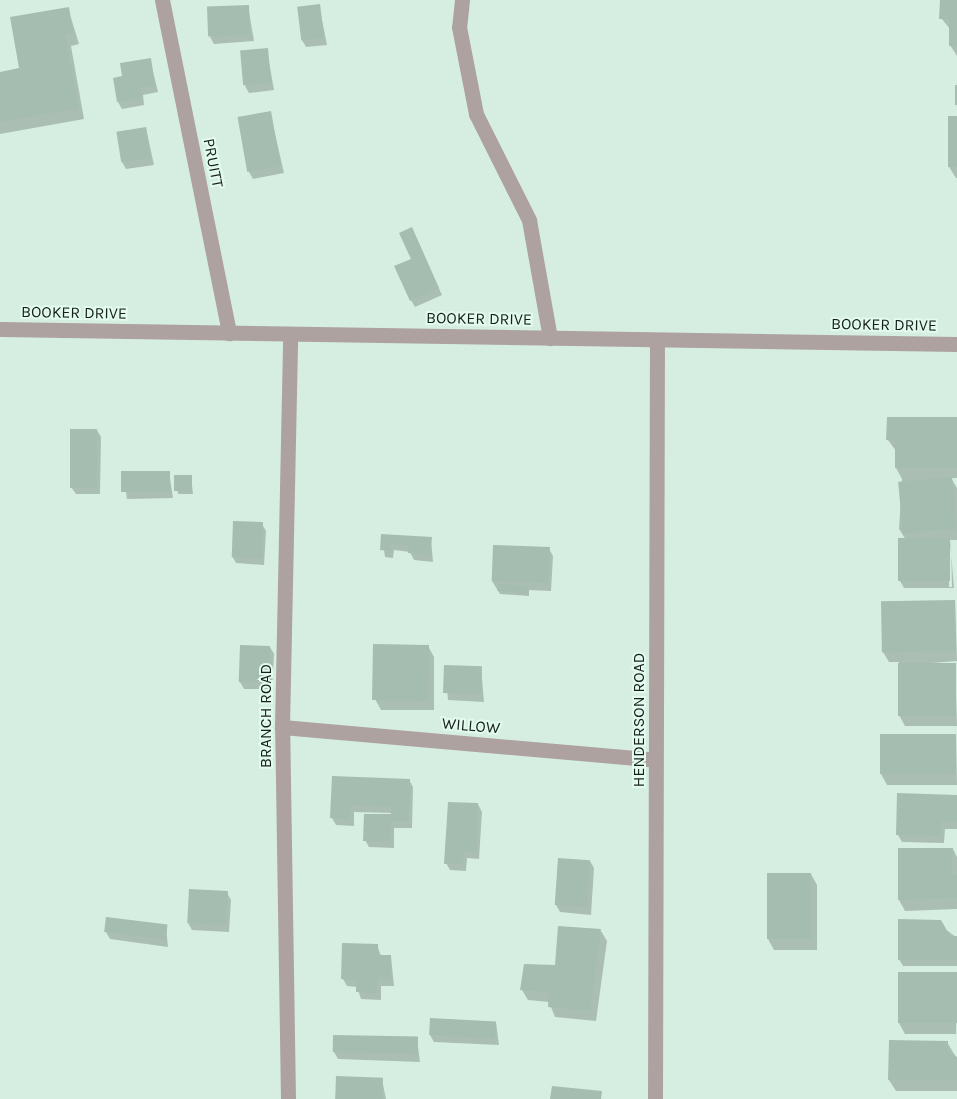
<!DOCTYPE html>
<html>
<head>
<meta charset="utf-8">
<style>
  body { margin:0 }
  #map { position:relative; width:957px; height:1099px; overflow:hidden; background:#d6eee2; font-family:Karla,sans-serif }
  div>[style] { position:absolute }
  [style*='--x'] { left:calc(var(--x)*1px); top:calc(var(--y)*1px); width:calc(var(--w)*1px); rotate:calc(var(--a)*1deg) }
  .shadow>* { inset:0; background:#0003 }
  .building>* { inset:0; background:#a5bcb0; transform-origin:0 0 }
  .minor>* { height:15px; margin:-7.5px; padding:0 7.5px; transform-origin:7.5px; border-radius:7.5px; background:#ada2a0 }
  span { translate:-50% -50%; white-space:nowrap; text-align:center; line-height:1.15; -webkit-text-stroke:4px #e3fbef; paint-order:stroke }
  .street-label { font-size:16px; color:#171f1b }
</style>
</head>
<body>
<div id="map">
  <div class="shadow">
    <div style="clip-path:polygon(941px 0,957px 0,957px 56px,950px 45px,950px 29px,941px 18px)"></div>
    <div style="clip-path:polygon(319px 5px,327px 45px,306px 47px,302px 40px)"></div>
    <div style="clip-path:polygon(248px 6px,254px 41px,214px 44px,210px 37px)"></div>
    <div style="clip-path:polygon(68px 8px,79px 44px,71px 46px,84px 119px,0 134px,0 73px,21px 69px)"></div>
    <div style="clip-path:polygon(267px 50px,274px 90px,249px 93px,245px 86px)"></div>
    <div style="clip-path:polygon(150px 59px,158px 92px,143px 95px,144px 105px,122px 109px,118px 102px,123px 77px)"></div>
    <div style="clip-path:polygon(270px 112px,284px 173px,253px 179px,249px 172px)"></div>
    <div style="clip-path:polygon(957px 117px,957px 178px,956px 178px,949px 167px)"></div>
    <div style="clip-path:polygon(146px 128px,154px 165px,126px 169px,122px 162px)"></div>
    <div style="clip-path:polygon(415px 236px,442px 295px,415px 307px,411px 300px)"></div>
    <div style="clip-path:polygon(evenodd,957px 419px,957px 478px,951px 478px,957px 488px,957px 540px,950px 540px,954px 588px,904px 588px,900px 581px,900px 540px,906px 540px,899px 529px,902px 479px,896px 468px,896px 451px,888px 440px,957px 419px,949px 545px,951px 545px,952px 587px,949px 587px,949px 545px)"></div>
    <div style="clip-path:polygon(97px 430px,101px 437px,100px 494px,76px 494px,71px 487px)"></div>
    <div style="clip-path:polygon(123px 472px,169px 472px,173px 498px,127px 499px)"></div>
    <div style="clip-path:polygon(176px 476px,191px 476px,193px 494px,178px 494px)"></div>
    <div style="clip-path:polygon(262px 524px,266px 531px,264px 565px,236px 563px,232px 556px)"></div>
    <div style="clip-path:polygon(382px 536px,431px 539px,433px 562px,414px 560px,410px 552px,394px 550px,393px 558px,385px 557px)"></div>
    <div style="clip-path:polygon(494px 546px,549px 549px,553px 556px,551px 591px,529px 590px,529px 596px,500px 594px,492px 581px)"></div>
    <div style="clip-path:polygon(955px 602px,957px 661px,919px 664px,955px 665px,957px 726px,905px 726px,899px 715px,899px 662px,889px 662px,883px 652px)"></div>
    <div style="clip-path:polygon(428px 646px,434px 657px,434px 710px,381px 710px,375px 699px)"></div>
    <div style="clip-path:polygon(270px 647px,274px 654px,272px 689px,244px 689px,240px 682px)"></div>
    <div style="clip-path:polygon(445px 666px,481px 667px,484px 702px,448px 700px)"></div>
    <div style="clip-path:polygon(881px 735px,956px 735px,957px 785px,887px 785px,881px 774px)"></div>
    <div style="clip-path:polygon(333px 777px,409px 780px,413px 787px,412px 828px,394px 828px,394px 848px,369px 847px,365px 840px,394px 813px,354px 812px,354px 826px,336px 825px,332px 818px)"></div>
    <div style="clip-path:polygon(957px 796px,957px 829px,945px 829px,944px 843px,902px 842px,898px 835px)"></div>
    <div style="clip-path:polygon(478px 804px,482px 812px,479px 859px,467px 858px,466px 871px,450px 870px,446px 863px)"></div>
    <div style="clip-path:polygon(953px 849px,957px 857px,957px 909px,905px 911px,899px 900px)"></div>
    <div style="clip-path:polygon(559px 859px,590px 861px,594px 868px,591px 915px,560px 912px,556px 905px)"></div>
    <div style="clip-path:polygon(811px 874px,817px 885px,817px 950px,774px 950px,768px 939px)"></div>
    <div style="clip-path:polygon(227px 893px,231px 900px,229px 932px,192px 930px,188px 923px)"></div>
    <div style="clip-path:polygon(166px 926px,168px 947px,110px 939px,106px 932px)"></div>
    <div style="clip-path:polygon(944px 928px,957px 938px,957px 966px,903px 966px,899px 959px)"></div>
    <div style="clip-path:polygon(601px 931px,607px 941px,596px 1021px,555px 1017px,549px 1002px,528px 1000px,522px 990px)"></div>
    <div style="clip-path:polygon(344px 944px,377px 945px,381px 956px,391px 956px,394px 986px,381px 986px,381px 1000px,361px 999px,357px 987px,347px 986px,343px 979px)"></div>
    <div style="clip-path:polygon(899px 973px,957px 973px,956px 1034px,905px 1034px,899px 1023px)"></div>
    <div style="clip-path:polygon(496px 1022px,499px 1045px,434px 1042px,430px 1035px)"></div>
    <div style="clip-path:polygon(417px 1039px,420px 1062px,338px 1059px,334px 1052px)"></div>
    <div style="clip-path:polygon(947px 1042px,957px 1059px,957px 1091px,896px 1091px,889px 1080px)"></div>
    <div style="clip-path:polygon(382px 1080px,386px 1099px,336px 1099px)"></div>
  </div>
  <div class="building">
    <div style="clip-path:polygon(940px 0,957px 0,957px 46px,949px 46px,949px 19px,939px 19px)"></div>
    <div style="left:320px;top:4px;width:34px;height:23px;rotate:83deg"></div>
    <div style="left:249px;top:5px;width:30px;height:42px;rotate:88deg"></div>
    <div style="clip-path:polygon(69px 7px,73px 33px,65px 35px,79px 108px,0 122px,0 72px,19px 68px,10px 17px)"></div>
    <div style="left:268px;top:48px;width:35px;height:28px;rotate:85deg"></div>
    <div style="clip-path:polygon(151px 58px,155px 86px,140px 88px,141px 98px,117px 102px,113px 78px,122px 76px,120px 63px)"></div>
    <div style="left:955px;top:85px;width:2px;height:20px"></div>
    <div style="left:271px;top:111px;width:56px;height:34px;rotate:80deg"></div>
    <div style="left:948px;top:116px;width:9px;height:51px"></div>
    <div style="left:146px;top:127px;width:31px;height:30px;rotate:81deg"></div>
    <div style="clip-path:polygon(412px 227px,439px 288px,410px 301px,394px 266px,411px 259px,399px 233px)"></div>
    <div style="clip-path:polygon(887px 417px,957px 417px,957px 468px,895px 468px,895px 441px,886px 440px)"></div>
    <div style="left:70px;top:429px;width:27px;height:59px"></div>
    <div style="left:121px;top:471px;width:49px;height:21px"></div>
    <div style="left:174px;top:475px;width:18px;height:16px"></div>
    <div style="left:952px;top:477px;width:52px;height:54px;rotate:85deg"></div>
    <div style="left:233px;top:521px;width:30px;height:36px;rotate:2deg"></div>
    <div style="clip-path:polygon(381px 534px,432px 537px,430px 555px,408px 553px,409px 545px,391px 544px,390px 551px,380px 550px)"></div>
    <div style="left:950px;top:538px;width:43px;height:52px;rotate:90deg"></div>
    <div style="left:493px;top:545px;width:57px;height:36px;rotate:2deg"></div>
    <div style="left:498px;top:584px;width:30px;height:7px;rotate:4deg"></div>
    <div style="left:955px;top:600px;width:51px;height:74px;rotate:89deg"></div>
    <div style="left:373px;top:644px;width:56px;height:56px;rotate:1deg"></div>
    <div style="left:240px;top:645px;width:30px;height:37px;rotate:2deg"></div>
    <div style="left:898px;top:663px;width:58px;height:53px"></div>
    <div style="left:444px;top:665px;width:38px;height:28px;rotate:2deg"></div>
    <div style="left:880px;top:734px;width:76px;height:40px"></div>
    <div style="clip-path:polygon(332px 776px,410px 779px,409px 808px,351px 805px,350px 819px,330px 818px)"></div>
    <div style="clip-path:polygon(897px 793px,957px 795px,957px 822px,941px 822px,941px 836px,896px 835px)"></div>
    <div style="clip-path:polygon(448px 802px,478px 803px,476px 852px,464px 852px,463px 864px,444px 864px)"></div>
    <div style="clip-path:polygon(391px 808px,409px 808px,408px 821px,391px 821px,390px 841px,363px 841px,364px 814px,391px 814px)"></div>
    <div style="clip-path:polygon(898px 848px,953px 848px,951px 875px,957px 875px,957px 898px,898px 900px)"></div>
    <div style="left:558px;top:858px;width:32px;height:47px;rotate:4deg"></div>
    <div style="left:767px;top:873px;width:44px;height:66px"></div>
    <div style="left:189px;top:889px;width:39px;height:34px;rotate:3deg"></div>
    <div style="left:106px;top:917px;width:62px;height:15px;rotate:7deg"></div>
    <div style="clip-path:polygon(898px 919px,941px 920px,950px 936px,957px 936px,957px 960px,898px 960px)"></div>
    <div style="clip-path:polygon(558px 926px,601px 929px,590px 1011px,548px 1007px,549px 992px,520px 990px,524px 964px,555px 965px)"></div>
    <div style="clip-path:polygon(342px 943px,378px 944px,378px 955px,391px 955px,391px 979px,377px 979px,377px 993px,356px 992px,356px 980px,341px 979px)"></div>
    <div style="left:898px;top:972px;width:59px;height:51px"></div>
    <div style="left:430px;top:1018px;width:66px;height:17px;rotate:3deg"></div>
    <div style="left:333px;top:1035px;width:85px;height:17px;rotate:1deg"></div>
    <div style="clip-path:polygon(889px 1040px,948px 1041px,948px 1051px,957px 1057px,957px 1080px,888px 1080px)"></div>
    <div style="left:336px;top:1076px;width:47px;height:23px;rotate:2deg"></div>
    <div style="clip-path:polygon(552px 1086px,602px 1091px,601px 1099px,550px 1099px)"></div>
  </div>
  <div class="minor">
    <div style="--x:162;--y:0;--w:340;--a:78.6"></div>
    <div style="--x:462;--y:0;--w:27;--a:96"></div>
    <div style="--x:459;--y:27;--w:89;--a:78.9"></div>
    <div style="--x:476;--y:114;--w:119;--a:63.4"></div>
    <div style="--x:529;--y:220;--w:120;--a:79.9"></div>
    <div style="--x:0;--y:329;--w:957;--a:0.9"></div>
    <div style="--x:282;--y:727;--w:375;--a:5"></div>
    <div style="--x:288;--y:1099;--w:372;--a:-90.9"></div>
    <div style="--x:282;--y:727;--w:393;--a:-88.8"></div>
    <div style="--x:655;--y:1099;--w:757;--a:-89.85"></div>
  </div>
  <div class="street-label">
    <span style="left:213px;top:163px;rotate:79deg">PRUITT</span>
    <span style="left:74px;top:313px;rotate:1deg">BOOKER DRIVE</span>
    <span style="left:479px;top:319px;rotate:1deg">BOOKER DRIVE</span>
    <span style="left:884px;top:325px;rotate:1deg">BOOKER DRIVE</span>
    <span style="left:266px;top:716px;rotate:-90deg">BRANCH ROAD</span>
    <span style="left:639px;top:720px;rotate:-90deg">HENDERSON ROAD</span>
    <span style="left:471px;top:726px;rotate:5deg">WILLOW</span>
  </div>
</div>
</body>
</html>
